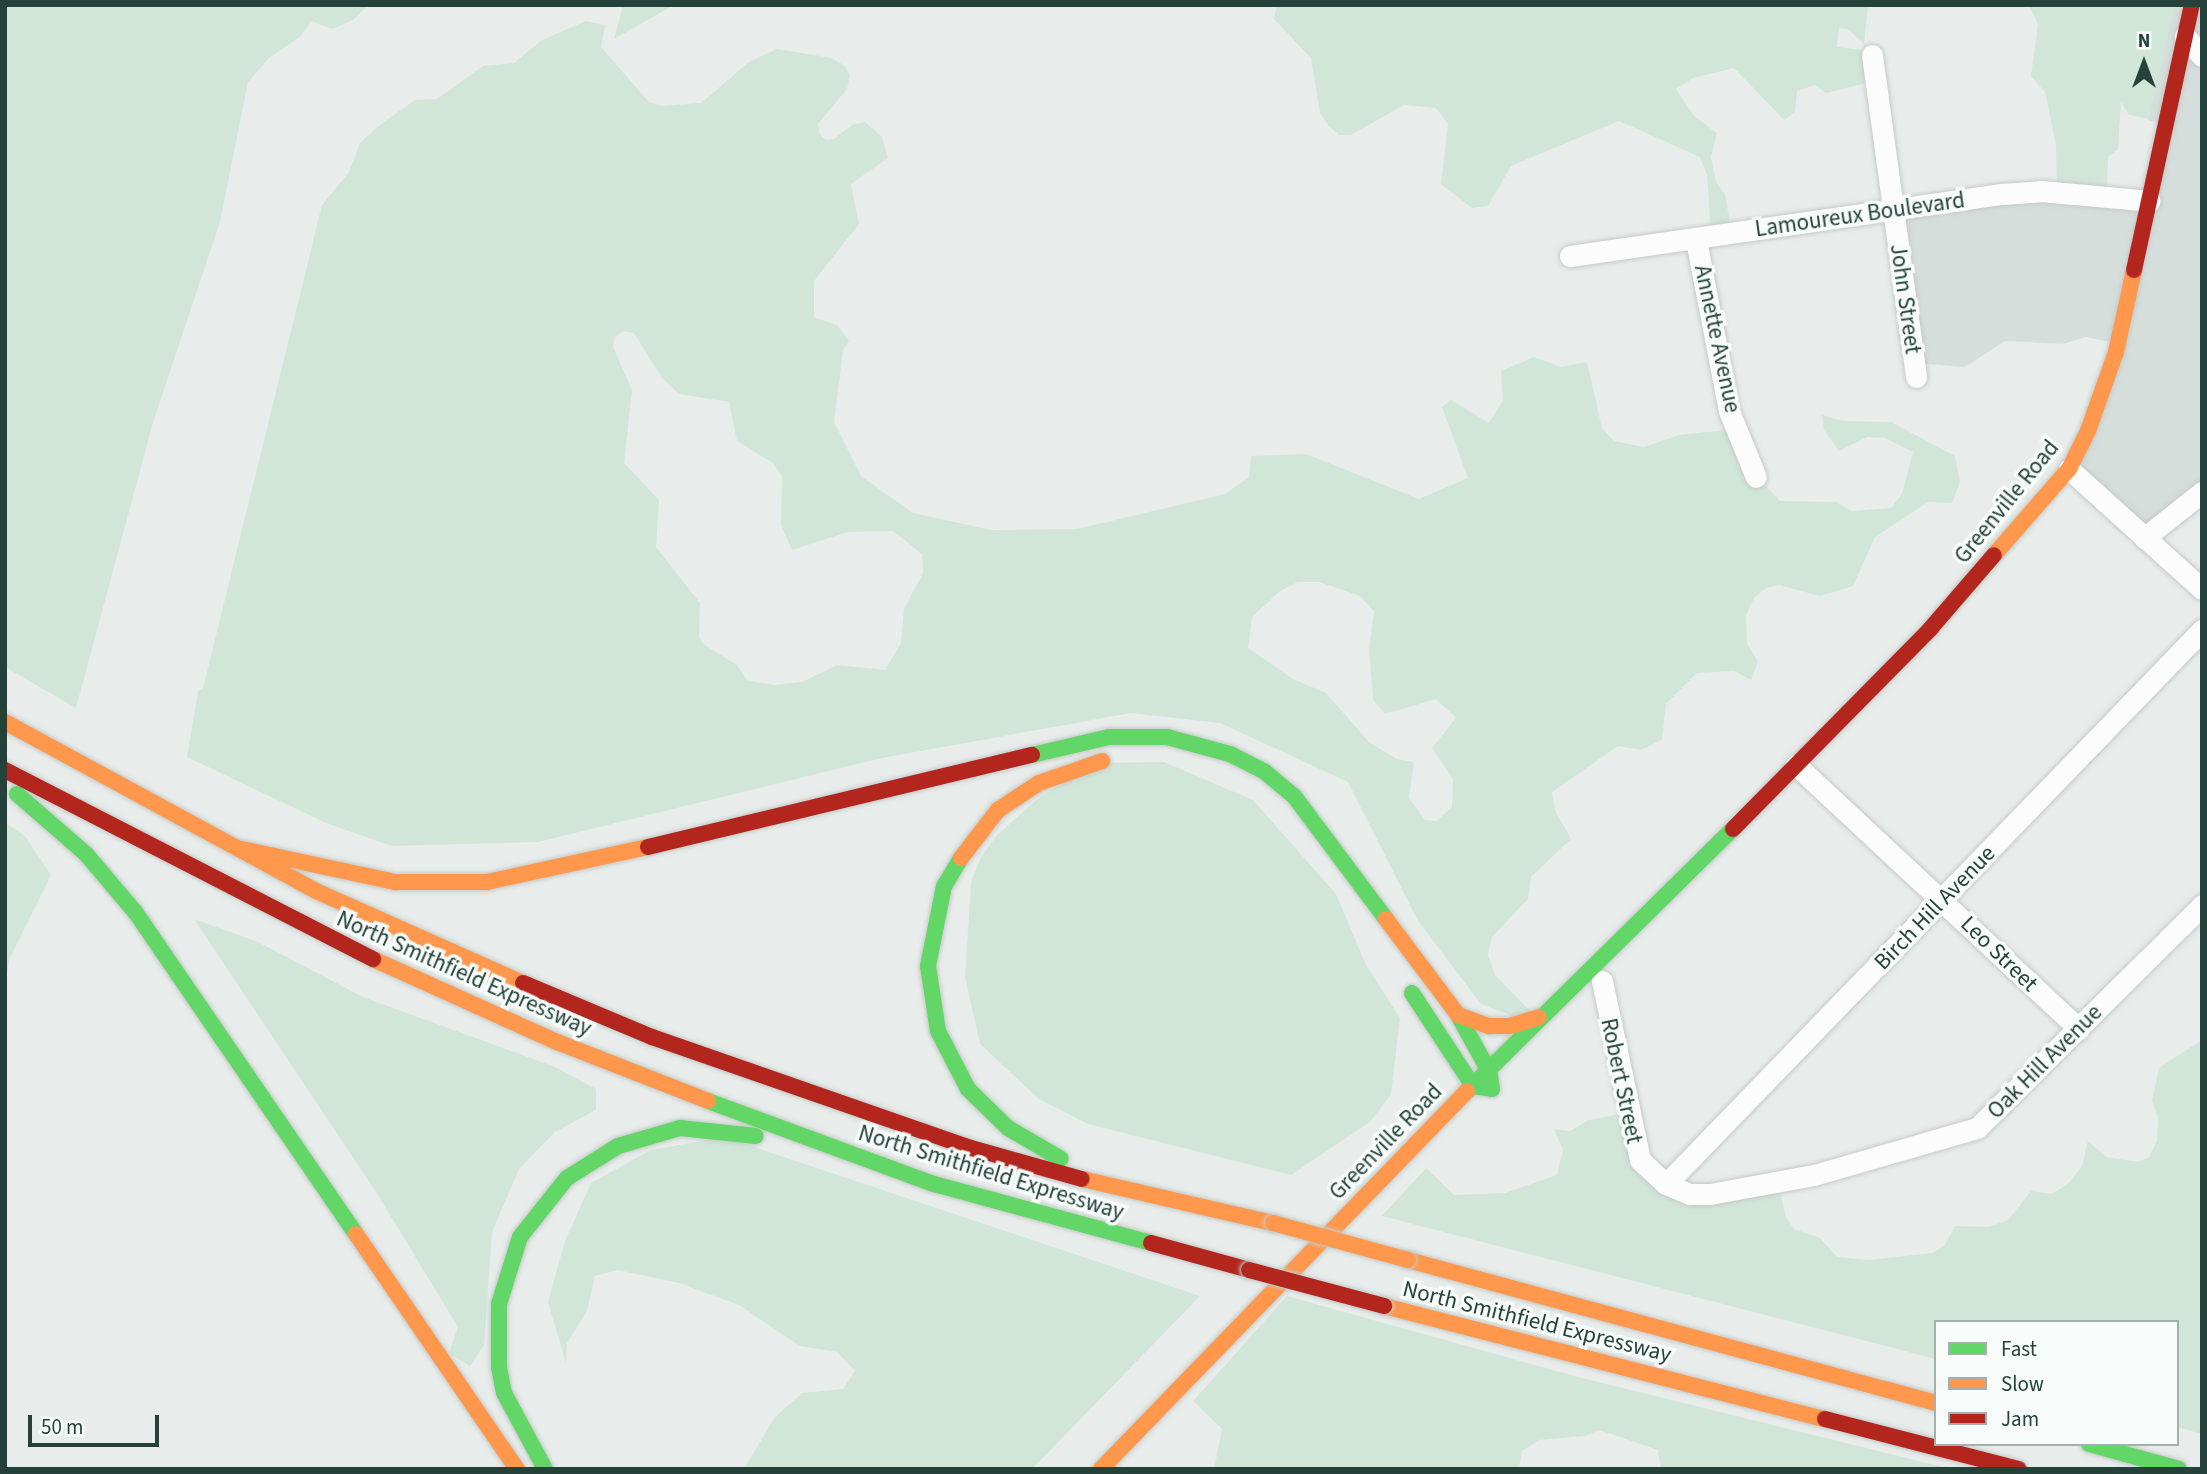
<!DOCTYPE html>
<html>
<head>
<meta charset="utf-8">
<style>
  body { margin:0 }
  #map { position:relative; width:2207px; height:1474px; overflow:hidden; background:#e8edeb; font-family:"Source Sans 3",sans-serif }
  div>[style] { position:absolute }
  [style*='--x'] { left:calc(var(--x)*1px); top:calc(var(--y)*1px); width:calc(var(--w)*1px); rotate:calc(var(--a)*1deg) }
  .built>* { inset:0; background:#d6dedb }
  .green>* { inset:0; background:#d1e6d8 }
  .roads { filter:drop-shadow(0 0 2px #c5cac8) drop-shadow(0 0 2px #c5cac8) }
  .street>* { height:21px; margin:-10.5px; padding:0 10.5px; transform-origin:10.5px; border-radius:10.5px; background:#fcfcfc }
  .fast>* { height:16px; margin:-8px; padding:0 8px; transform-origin:8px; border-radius:8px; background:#63d668 }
  .slow>* { height:16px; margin:-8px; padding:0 8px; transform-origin:8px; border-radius:8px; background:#ff974d }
  .jam>* { height:16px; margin:-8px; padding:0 8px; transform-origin:8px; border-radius:8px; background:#b3261e }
  .bridges { filter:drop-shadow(0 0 2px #c3ccc9) drop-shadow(0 0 2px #c3ccc9) }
  .slow-bridge>* { height:16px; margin:-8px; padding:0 8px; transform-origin:8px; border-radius:8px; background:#ff974d }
  .jam-bridge>* { height:16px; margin:-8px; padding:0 8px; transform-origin:8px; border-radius:8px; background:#b3261e }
  span { translate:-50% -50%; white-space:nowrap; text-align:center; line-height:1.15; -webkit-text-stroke:7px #f7fbf9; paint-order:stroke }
  .street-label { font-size:23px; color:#24423a }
  .frame { position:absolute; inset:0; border:7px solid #24423a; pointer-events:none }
  .legend { position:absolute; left:1934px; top:1320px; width:245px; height:126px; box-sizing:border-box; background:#f7fbf9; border:2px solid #a3b1ad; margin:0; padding:9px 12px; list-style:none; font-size:21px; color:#24423a }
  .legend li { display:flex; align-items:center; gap:14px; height:35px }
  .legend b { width:35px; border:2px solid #a3b1ad }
  .north { position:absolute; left:2109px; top:28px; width:70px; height:70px; -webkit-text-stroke:5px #f7fbf9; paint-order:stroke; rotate:0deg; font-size:19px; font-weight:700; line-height:28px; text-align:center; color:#24423a }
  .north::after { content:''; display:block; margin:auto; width:24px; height:32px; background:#24423a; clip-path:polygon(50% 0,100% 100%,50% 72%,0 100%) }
  .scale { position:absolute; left:28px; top:1415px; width:131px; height:32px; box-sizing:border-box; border:4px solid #24423a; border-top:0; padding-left:9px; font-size:21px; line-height:24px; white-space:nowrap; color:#24423a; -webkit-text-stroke:5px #f7fbf9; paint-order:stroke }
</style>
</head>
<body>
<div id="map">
  <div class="built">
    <div style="clip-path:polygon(2174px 5px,2202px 5px,2202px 490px,2145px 536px,2077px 475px,2114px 343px,2086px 337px,2063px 344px,2005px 341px,1965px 367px,1915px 363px,1899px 205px,2148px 198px,2165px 125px,2148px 120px)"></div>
  </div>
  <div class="green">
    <div style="clip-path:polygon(11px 5px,369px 5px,353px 20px,332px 29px,311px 21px,301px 36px,269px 58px,248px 82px,220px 222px,154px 419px,76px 708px,5px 667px,5px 8px)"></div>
    <div style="clip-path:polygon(623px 5px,674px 5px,614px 39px)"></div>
    <div style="clip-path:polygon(1277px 5px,1868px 5px,1864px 44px,1848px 29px,1839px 28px,1837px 47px,1870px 51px,1875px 81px,1826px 93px,1815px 85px,1797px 91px,1795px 112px,1784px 120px,1734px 68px,1693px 78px,1676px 89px,1694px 116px,1717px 133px,1711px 157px,1716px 182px,1725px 194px,1731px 229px,1711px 234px,1707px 175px,1700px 157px,1619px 121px,1511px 166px,1488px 206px,1472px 208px,1441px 184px,1448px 124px,1436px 108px,1404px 105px,1351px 135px,1339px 135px,1328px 125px,1320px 113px,1311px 58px,1274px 19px)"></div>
    <div style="clip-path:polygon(2029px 5px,2174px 5px,2149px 119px,2129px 115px,2121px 102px,2118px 149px,2108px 157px,2107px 192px,2057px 189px,2056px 145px,2045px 92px,2031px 76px,2038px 24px)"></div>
    <div style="clip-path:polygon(evenodd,586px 21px,605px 25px,601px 47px,649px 102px,662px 106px,701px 103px,749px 62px,777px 49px,832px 58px,845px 66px,850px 75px,847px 89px,818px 124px,820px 134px,826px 140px,834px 139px,852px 125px,865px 122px,882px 137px,888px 158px,851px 184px,859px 224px,814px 281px,814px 317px,837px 325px,849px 341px,843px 350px,834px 422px,861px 476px,913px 513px,991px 530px,1077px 529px,1225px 494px,1249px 477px,1251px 456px,1306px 454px,1419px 499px,1468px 478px,1442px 407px,1451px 400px,1489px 423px,1503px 400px,1501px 371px,1534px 357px,1561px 367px,1587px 362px,1602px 428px,1614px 441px,1644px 447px,1679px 435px,1736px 429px,1758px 477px,1780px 501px,1837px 502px,1851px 511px,1891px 508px,1902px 494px,1913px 452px,1885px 438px,1867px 437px,1839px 451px,1824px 430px,1822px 415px,1843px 421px,1891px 422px,1955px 456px,1960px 482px,1952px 503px,1928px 502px,1875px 537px,1853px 586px,1820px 596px,1779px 585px,1766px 588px,1754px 598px,1746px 615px,1747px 643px,1758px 662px,1751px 680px,1734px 671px,1697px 673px,1666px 704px,1662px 740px,1641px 750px,1618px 746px,1552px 792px,1555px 810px,1571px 839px,1531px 877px,1528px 899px,1492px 937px,1488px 955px,1495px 975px,1534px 1015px,1531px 1023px,1481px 1004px,1418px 921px,1348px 782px,1220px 723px,1131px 713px,882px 758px,538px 842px,392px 846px,326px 823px,187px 757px,198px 691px,203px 688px,322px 205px,349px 172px,360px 143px,381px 124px,415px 100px,437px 99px,483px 66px,514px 63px,542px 40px,586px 21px,623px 331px,634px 333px,662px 378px,679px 394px,729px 402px,737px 441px,773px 463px,782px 476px,781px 525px,792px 550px,848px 532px,893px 531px,922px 554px,923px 573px,904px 609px,901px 643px,885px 670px,837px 665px,802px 682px,774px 685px,747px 680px,737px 665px,703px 644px,699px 636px,700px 603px,656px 547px,659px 500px,624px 463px,632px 390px,613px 347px,615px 337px,623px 331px,586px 21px,1298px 582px,1319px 582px,1360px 596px,1374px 611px,1369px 650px,1373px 700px,1385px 714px,1436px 699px,1456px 718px,1432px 748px,1453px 779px,1452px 807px,1436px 821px,1425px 820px,1409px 798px,1414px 762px,1397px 759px,1370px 743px,1326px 693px,1293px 679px,1248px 648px,1252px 617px,1280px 591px,1298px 582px)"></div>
    <div style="clip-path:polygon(1164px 762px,1253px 800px,1336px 894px,1366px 965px,1400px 1018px,1391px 1094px,1370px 1122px,1291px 1175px,1088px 1124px,1039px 1099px,980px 1044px,965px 977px,971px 882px,981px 857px,997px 835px,1040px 797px,1097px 763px)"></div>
    <div style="clip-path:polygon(5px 823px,25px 836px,51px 875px,10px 958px,5px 982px)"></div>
    <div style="clip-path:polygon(194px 919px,258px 942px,363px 997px,555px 1067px,596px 1089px,596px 1110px,555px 1132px,519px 1169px,492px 1232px,484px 1345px,470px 1366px,449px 1353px,458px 1327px,376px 1192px)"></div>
    <div style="clip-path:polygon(2202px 1040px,2202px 1434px,2177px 1427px,2177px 1322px,1936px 1322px,1936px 1359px,1382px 1216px,1426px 1168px,1454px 1195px,1505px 1193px,1557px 1175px,1563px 1150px,1554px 1129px,1570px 1131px,1589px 1120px,1626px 1113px,1636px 1145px,1680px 1188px,1778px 1183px,1786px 1217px,1794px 1229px,1820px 1238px,1837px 1257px,1868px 1260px,1933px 1253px,1945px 1245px,1955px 1226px,1989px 1227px,2008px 1220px,2031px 1191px,2052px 1194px,2069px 1183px,2082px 1166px,2088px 1141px,2106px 1157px,2138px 1162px,2149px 1157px,2157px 1141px,2158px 1117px,2152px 1101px,2159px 1068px)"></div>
    <div style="clip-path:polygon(724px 1137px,1200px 1296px,1032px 1469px,744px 1469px,775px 1417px,802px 1393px,843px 1389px,855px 1371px,837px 1352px,800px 1346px,739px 1305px,679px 1283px,618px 1270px,595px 1276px,587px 1311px,567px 1343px,566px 1363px,548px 1302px,565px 1241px,591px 1183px,651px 1150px)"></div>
    <div style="clip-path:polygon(1287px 1296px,1578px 1377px,1939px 1466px,1973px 1469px,1661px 1469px,1658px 1450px,1599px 1430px,1585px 1436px,1539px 1440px,1522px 1451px,1519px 1469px,1214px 1469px,1222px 1429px,1193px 1401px)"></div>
  </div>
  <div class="roads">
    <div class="street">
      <div style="--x:2185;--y:36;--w:26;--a:50"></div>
      <div style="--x:1872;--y:55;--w:325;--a:82.2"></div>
      <div style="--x:1696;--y:240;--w:174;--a:79.1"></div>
      <div style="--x:1729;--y:411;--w:71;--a:67.8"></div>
      <div style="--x:1570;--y:256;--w:436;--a:-8.2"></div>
      <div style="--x:2002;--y:194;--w:39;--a:-4"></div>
      <div style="--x:2041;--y:191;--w:109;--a:5.2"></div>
      <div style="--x:2069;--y:469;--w:179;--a:42.1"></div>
      <div style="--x:2144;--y:538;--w:74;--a:-38.4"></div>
      <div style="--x:1796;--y:765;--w:387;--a:43"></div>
      <div style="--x:1602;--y:981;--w:183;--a:78"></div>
      <div style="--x:1640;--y:1160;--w:35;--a:43"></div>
      <div style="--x:1666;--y:1184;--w:26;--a:23"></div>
      <div style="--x:1690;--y:1194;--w:20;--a:0"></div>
      <div style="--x:1710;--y:1194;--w:106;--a:-10.4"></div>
      <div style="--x:1814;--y:1175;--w:170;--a:-16.1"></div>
      <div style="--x:1977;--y:1128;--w:317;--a:-44.7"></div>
      <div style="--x:1666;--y:1184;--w:771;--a:-45.95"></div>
    </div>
    <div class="fast">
      <div style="--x:1032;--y:755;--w:79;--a:-13.2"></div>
      <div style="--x:1109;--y:737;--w:58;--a:0"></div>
      <div style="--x:1167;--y:737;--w:65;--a:15.1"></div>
      <div style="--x:1230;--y:754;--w:39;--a:27"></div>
      <div style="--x:1265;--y:772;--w:38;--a:40"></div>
      <div style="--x:1294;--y:796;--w:154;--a:53.2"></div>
      <div style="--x:17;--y:794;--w:91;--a:41"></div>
      <div style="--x:86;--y:854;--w:77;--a:49.7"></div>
      <div style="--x:136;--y:913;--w:389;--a:55.6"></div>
      <div style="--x:961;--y:858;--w:33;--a:121"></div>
      <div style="--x:944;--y:886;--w:82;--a:101.3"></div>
      <div style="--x:928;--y:966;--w:66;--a:81.3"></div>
      <div style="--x:938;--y:1031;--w:65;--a:62.7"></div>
      <div style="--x:968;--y:1089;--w:56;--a:44.3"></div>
      <div style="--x:1008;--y:1128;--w:61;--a:30.3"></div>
      <div style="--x:1412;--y:993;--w:111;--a:56.7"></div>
      <div style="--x:1473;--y:1086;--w:19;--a:9"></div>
      <div style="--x:1492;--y:1089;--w:18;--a:-99"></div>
      <div style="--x:1489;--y:1071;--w:64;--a:-119"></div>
      <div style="--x:1467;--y:1091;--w:373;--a:-44.6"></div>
      <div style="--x:708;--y:1101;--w:241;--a:20.2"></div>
      <div style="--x:934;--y:1184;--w:225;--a:15.2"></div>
      <div style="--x:2089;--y:1444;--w:93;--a:15.5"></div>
      <div style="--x:545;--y:1469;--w:86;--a:-118.3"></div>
      <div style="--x:504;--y:1393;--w:26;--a:-101"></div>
      <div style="--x:499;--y:1367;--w:63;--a:-90"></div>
      <div style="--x:499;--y:1304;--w:70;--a:-72.6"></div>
      <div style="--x:520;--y:1237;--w:75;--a:-51.5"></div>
      <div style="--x:567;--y:1178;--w:60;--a:-32.1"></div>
      <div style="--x:618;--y:1146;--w:65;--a:-16.2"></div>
      <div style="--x:680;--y:1128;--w:76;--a:6"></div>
    </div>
    <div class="slow">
      <div style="--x:1994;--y:555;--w:114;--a:-48.9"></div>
      <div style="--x:2069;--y:469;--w:42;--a:-63.4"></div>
      <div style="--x:2088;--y:431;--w:84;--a:-70.5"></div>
      <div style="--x:2116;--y:352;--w:84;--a:-77.6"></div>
      <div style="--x:5;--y:722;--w:354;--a:28.5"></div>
      <div style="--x:316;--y:891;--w:227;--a:24"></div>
      <div style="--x:242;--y:849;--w:157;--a:12.2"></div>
      <div style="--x:395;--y:882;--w:92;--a:0"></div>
      <div style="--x:487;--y:882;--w:165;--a:-12.3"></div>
      <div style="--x:961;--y:858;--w:61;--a:-52.4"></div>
      <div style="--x:998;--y:810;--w:49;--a:-33.4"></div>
      <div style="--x:1039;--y:783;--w:67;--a:-19.2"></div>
      <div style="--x:1386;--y:919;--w:120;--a:53.1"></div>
      <div style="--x:1458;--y:1015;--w:33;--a:20"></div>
      <div style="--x:1489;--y:1026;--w:21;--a:0"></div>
      <div style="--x:1510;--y:1026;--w:30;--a:-17"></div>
      <div style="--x:373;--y:959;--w:202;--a:24.3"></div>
      <div style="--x:557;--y:1042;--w:162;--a:21.3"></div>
      <div style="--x:1082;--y:1179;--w:196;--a:13"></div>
      <div style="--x:356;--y:1234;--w:285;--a:55.6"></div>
      <div style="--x:1408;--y:1260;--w:547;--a:15.15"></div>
      <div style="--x:1384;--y:1306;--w:455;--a:14.4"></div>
      <div style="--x:1101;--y:1469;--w:526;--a:-45.92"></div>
    </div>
    <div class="jam">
      <div style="--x:2134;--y:270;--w:271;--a:-77.7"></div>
      <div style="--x:5;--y:770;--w:414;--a:27.2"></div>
      <div style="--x:1733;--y:829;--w:282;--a:-45.4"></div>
      <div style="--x:1931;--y:628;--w:96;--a:-49.2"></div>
      <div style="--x:648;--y:847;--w:395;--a:-13.5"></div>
      <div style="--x:523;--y:983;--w:140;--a:22.7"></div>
      <div style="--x:652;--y:1037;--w:335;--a:19.2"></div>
      <div style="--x:968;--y:1147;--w:118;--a:15.7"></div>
      <div style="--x:1151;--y:1243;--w:102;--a:15.4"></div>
      <div style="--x:1825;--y:1419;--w:200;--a:14.5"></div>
    </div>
  </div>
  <div class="bridges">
    <div class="slow-bridge">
      <div style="--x:1273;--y:1223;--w:140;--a:15.3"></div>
    </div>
    <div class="jam-bridge">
      <div style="--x:1249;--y:1270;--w:140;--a:14.9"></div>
    </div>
  </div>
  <div class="street-label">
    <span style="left:1860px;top:215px;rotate:-8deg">Lamoureux Boulevard</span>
    <span style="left:1905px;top:299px;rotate:82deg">John Street</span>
    <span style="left:1717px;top:339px;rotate:78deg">Annette Avenue</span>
    <span style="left:2007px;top:502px;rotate:-51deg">Greenville Road</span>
    <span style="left:1935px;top:908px;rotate:-46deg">Birch Hill Avenue</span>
    <span style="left:1999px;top:954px;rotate:44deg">Leo Street</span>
    <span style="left:464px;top:974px;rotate:24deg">North Smithfield Expressway</span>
    <span style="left:2045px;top:1062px;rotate:-45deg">Oak Hill Avenue</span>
    <span style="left:1621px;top:1081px;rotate:78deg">Robert Street</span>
    <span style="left:1386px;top:1142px;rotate:-46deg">Greenville Road</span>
    <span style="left:991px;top:1173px;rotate:17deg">North Smithfield Expressway</span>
    <span style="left:1537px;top:1322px;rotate:14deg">North Smithfield Expressway</span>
  </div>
  <div class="frame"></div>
  <ul class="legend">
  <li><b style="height:9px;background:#63d668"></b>Fast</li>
  <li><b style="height:9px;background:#ff974d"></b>Slow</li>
  <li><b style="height:9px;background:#b3261e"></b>Jam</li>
  </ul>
  <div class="north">N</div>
  <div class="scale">50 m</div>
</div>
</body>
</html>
